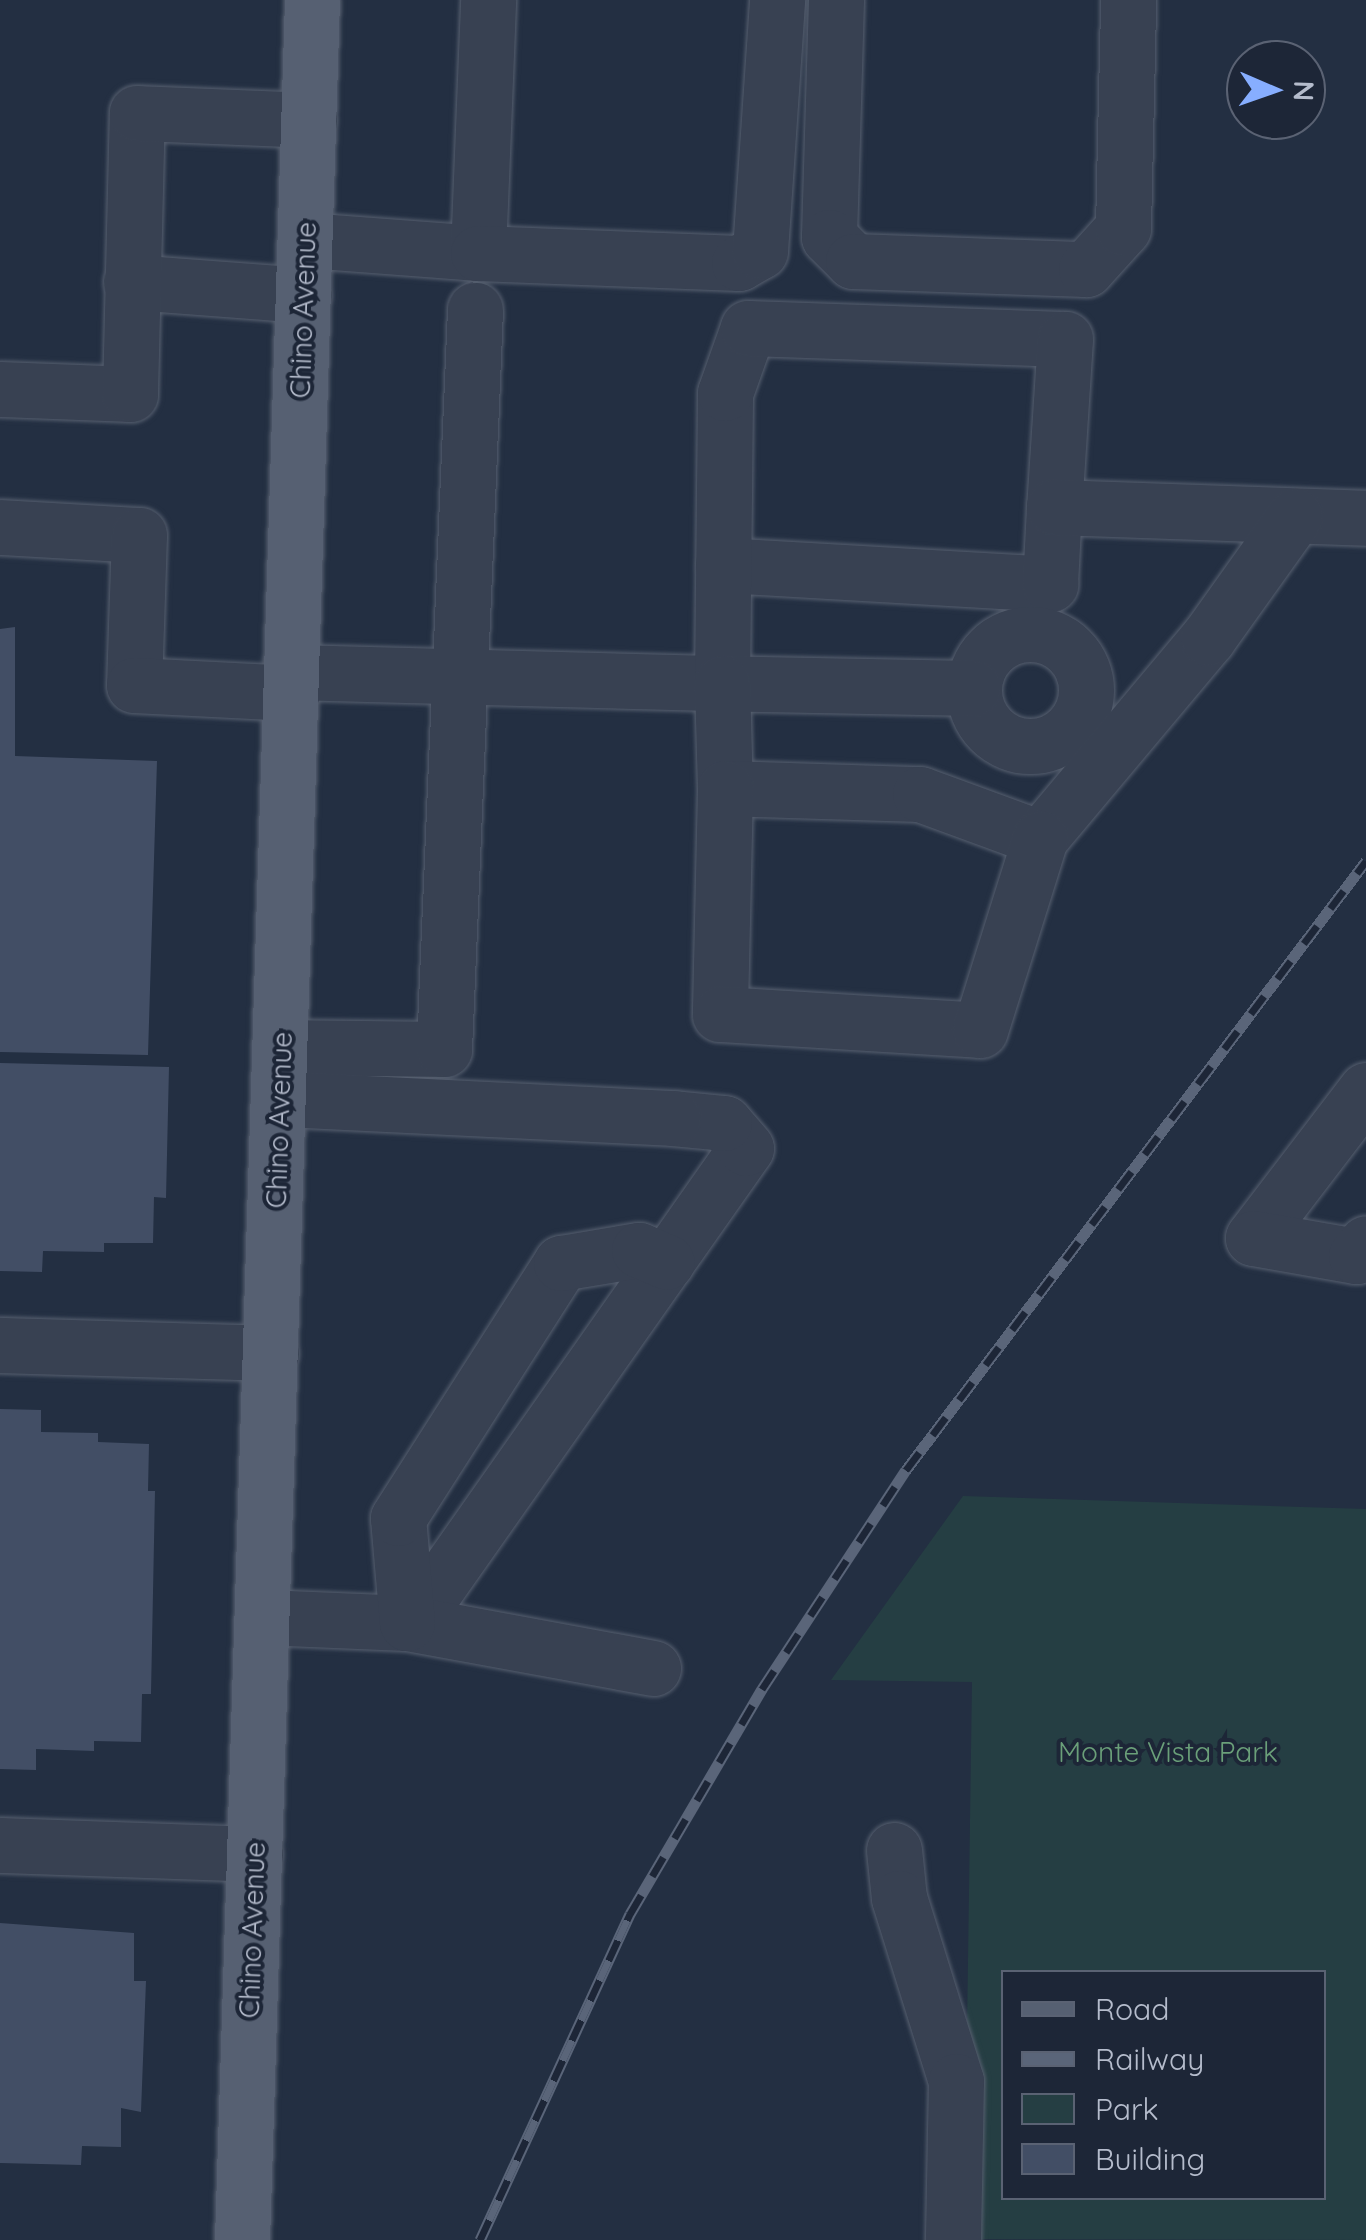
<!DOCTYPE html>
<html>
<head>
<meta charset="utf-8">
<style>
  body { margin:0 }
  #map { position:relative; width:1366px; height:2240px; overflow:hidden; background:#232f42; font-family:Quicksand,sans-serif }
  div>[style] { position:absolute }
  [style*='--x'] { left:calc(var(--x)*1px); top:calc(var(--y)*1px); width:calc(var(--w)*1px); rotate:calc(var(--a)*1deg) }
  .green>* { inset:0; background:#253e43 }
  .building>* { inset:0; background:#424e65 }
  .roads { filter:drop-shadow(0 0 2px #565f6f) drop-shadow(0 0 2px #565f6f) }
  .minor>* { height:55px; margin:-27.5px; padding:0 27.5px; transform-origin:27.5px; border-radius:27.5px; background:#384152 }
  .minor>.ring { margin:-27.5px; padding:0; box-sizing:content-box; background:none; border:55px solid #384152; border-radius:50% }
  .major>* { height:55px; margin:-27.5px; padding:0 27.5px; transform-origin:27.5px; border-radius:27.5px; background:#566072 }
  .rail>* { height:11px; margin-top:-5.5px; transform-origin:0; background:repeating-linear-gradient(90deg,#1d2637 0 22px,#5a6579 0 44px); box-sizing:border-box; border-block:2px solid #5a6579 }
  span { translate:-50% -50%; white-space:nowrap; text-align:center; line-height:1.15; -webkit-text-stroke:8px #1d2637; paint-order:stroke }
  .street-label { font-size:28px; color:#b5bccc }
  .park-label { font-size:28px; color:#6a9f79 }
  .legend { position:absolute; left:1001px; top:1970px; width:325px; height:230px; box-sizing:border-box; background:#1d2637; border:2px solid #5a6273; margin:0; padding:12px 18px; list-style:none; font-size:30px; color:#b5bccc }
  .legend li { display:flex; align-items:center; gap:20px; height:50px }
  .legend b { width:50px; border:2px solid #5a6273 }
  .north { position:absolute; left:1226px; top:40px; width:100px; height:100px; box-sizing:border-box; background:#1d2637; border:2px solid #5a6273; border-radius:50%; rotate:92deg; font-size:28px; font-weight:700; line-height:40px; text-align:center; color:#b5bccc }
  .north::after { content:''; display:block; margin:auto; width:35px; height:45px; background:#87aeff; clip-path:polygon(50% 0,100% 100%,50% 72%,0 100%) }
</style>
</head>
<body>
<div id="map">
  <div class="green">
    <div style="clip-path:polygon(evenodd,963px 1496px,1366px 1509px,1366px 2240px,964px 2239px,972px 1682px,831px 1680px,963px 1496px,1004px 1972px,1324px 1972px,1324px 2198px,1004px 2198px,1004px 1972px)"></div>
  </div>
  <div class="building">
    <div style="clip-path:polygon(15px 627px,15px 756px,157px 761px,148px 1055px,0 1052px,0 629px)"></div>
    <div style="clip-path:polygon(0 1063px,169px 1067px,166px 1198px,154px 1197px,153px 1243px,104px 1243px,104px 1252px,43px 1251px,42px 1272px,0 1271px)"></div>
    <div style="clip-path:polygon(0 1409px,41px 1410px,41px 1432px,98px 1433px,98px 1442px,149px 1444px,148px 1491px,155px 1491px,151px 1694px,142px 1694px,141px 1742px,94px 1741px,94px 1751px,36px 1749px,36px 1770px,0 1769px)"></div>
    <div style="clip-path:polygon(0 1923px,134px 1933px,134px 1981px,146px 1981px,141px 2112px,121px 2108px,121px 2147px,82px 2146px,81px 2165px,0 2163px)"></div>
  </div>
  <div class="roads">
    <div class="minor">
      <div style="--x:836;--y:0;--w:237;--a:91.7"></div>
      <div style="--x:829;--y:237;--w:34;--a:45"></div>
      <div style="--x:853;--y:261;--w:233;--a:2"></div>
      <div style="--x:1086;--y:269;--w:55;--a:-47.9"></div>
      <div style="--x:1123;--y:228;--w:228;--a:-88.7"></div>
      <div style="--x:305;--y:240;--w:173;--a:4.3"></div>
      <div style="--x:478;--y:253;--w:253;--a:-87.7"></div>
      <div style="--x:478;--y:253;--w:261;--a:2.2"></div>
      <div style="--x:739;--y:263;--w:24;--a:-30"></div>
      <div style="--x:760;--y:251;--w:252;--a:-86.1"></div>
      <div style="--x:131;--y:282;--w:173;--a:4.3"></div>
      <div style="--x:0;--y:389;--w:130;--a:2.2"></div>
      <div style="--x:130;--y:394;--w:281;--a:-88.6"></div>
      <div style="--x:137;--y:113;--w:172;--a:2.3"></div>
      <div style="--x:0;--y:527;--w:139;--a:3.3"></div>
      <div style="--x:139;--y:535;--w:150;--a:91.9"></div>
      <div style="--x:134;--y:685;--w:158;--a:2.9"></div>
      <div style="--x:723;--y:565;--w:328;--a:3.3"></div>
      <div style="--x:1050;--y:584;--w:77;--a:-87"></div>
      <div class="ring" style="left:974px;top:634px;width:57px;height:57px"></div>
      <div style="--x:292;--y:672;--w:430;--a:1.5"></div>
      <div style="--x:722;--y:683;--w:290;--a:-89.4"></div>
      <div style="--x:725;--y:393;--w:69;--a:-70.5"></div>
      <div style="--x:748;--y:328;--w:317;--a:2"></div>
      <div style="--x:1065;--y:339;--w:168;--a:93.7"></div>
      <div style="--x:1054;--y:507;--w:312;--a:2"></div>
      <div style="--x:973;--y:688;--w:251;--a:-178.9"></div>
      <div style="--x:722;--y:683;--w:105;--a:88.4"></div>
      <div style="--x:725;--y:788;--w:195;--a:1.8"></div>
      <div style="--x:920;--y:794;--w:128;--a:20.1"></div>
      <div style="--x:1040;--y:838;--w:261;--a:-50"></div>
      <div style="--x:1208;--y:638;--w:150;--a:-54.5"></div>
      <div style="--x:725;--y:788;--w:226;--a:91.3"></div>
      <div style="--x:720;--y:1014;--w:260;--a:3.5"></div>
      <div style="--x:980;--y:1030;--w:201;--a:-72.6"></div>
      <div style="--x:281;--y:1047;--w:163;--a:0.7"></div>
      <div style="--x:444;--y:1049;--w:740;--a:-87.6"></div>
      <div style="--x:1366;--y:1090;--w:186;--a:127.4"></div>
      <div style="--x:1253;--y:1238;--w:105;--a:9.9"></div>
      <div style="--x:1356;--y:1256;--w:16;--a:-52"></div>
      <div style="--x:0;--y:1345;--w:271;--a:1.7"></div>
      <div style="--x:263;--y:1617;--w:144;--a:2.4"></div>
      <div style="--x:407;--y:1623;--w:16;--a:-40"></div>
      <div style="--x:419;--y:1613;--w:568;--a:-54.88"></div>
      <div style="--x:746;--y:1148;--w:33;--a:-131"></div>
      <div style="--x:724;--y:1123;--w:51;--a:-174.4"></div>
      <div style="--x:673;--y:1118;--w:393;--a:-177.2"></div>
      <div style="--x:653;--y:1668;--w:250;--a:-169.6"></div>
      <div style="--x:407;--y:1623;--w:105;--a:-94.9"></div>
      <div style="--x:398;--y:1518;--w:303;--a:-57.4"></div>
      <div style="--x:561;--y:1263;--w:79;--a:-9.5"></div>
      <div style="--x:639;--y:1250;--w:30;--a:23"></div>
      <div style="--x:0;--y:1845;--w:255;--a:2"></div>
      <div style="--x:894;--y:1850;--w:48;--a:84.1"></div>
      <div style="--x:899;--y:1898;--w:192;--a:72.7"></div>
      <div style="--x:956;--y:2081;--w:159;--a:91.1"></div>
    </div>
    <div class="major">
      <div style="--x:242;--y:2240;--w:2241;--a:-88.21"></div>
    </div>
  </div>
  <div class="rail">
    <div style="--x:480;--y:2240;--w:359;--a:-65.3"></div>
    <div style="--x:630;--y:1914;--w:261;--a:-59.6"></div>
    <div style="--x:762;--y:1689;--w:262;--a:-56.7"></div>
    <div style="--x:906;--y:1470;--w:763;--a:-52.93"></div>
  </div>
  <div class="street-label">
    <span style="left:303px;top:310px;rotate:-88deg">Chino Avenue</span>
    <span style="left:279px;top:1120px;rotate:-88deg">Chino Avenue</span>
    <span style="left:252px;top:1930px;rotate:-88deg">Chino Avenue</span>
  </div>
  <div class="park-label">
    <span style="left:1168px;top:1752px">Monte Vista Park</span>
  </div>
  <ul class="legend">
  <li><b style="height:12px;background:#566072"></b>Road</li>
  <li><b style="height:12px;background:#5a6579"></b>Railway</li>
  <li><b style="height:28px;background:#253e43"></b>Park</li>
  <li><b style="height:28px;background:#424e65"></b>Building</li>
  </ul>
  <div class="north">N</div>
</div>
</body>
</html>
